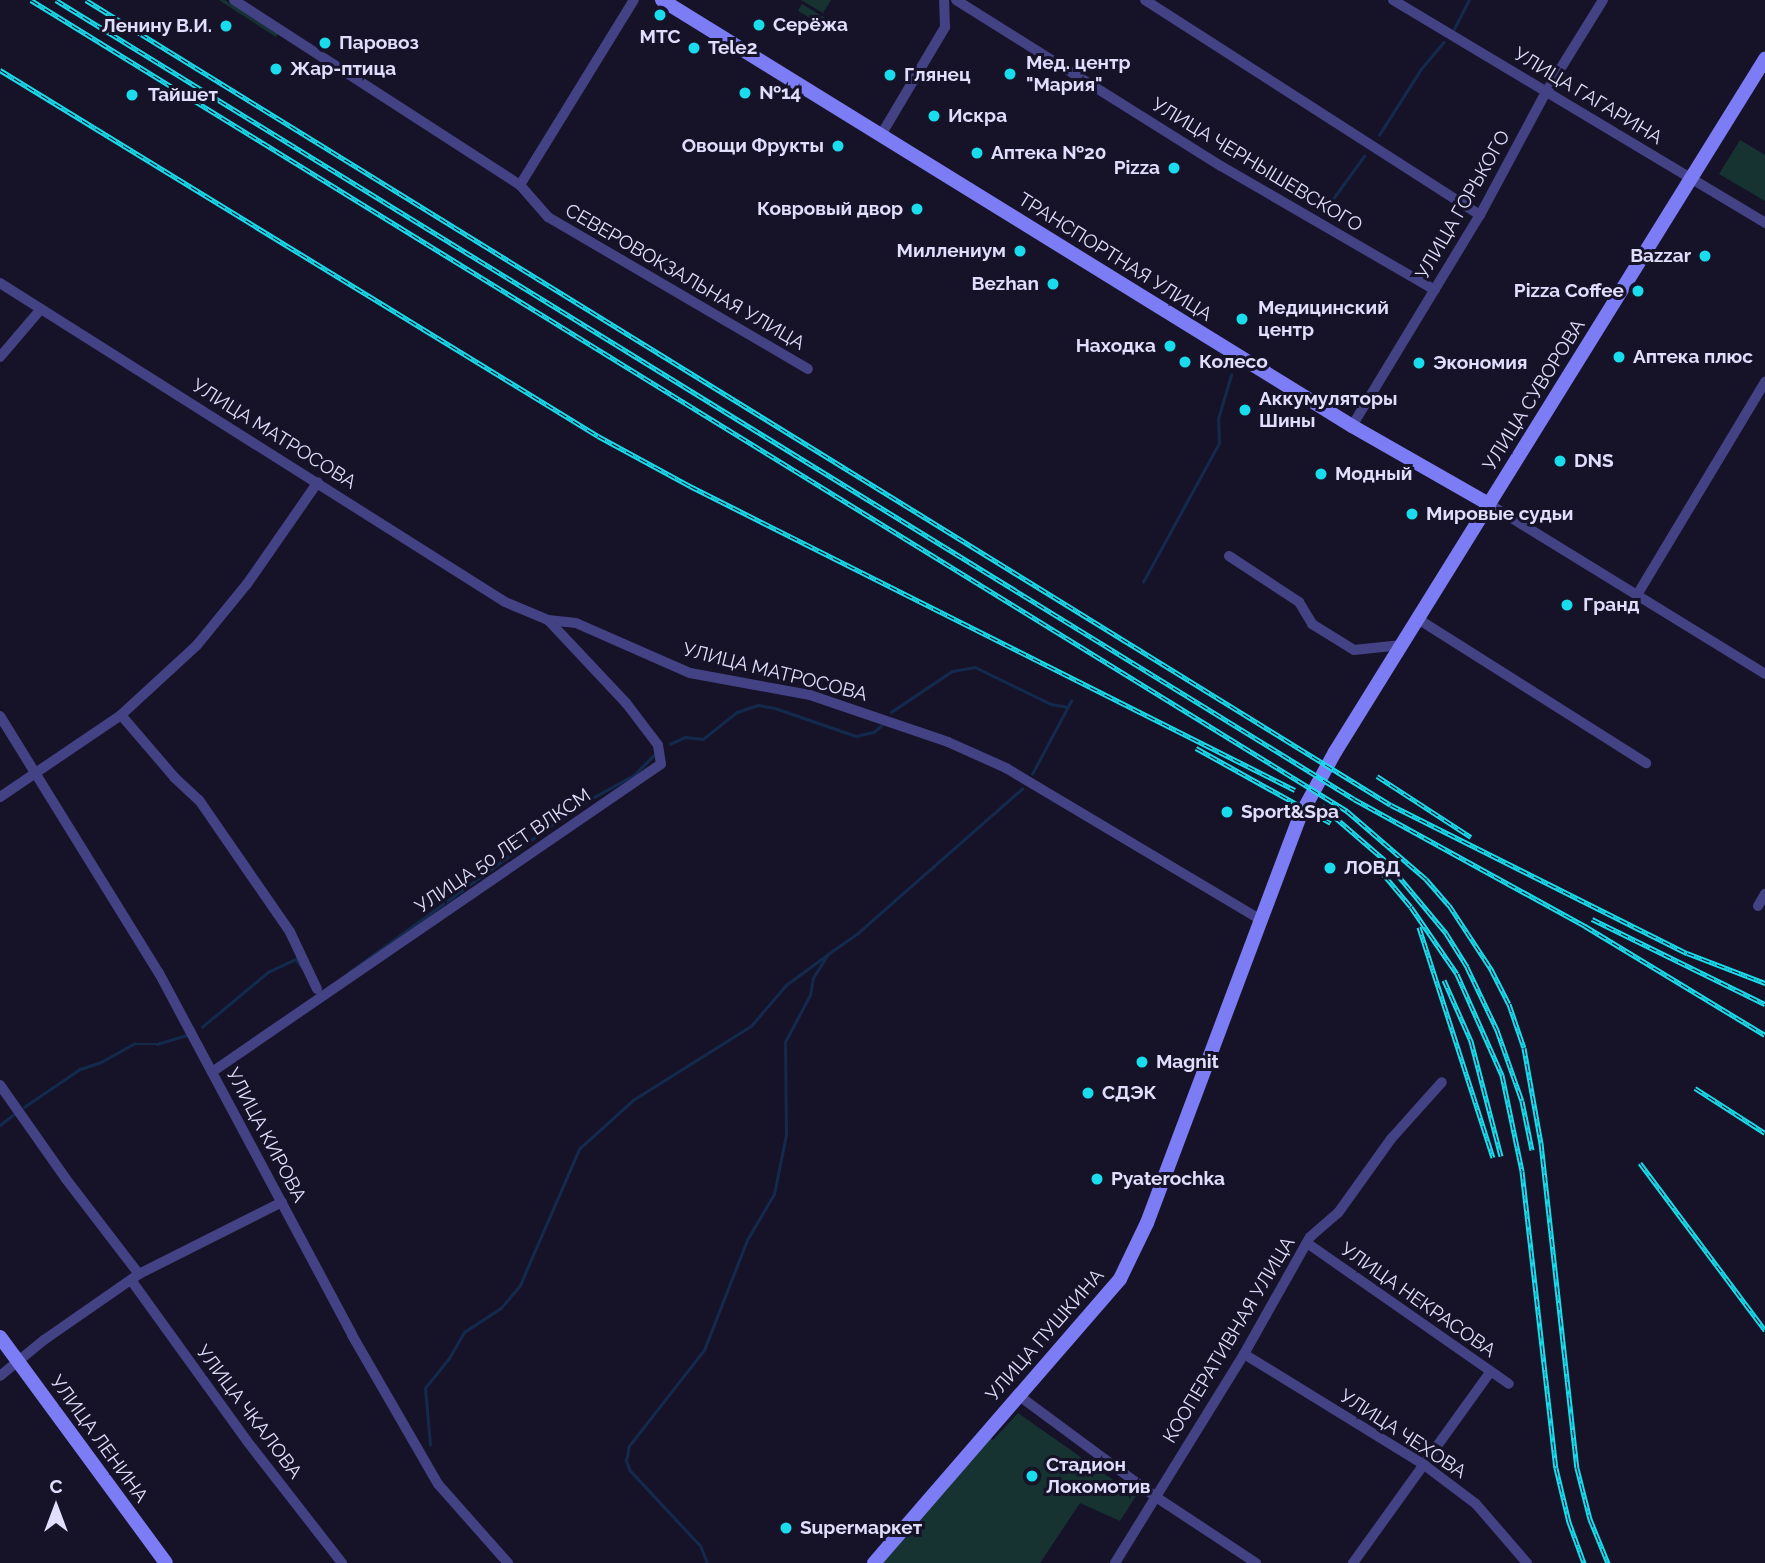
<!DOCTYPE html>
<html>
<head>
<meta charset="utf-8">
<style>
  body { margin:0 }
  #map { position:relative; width:1765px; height:1563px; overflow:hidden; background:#161329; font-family:Raleway,sans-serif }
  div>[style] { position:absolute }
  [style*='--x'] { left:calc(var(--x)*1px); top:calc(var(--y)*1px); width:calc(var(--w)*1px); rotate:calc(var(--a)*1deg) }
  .green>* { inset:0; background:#163331; transform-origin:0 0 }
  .stream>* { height:2.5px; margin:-1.25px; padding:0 1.25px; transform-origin:1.25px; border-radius:1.25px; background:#132a4d }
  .street>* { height:10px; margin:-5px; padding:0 5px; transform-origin:5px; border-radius:5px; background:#434284 }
  .secondary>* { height:14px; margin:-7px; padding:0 7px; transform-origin:7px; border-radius:7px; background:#7c7cf5 }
  .rail>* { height:5px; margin-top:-2.5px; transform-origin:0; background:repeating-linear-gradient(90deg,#161329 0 8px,#19dded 0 16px); box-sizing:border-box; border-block:2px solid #19dded }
  .dots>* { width:19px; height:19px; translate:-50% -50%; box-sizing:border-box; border:4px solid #161329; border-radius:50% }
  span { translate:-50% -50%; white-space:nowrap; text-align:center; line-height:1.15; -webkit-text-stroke:6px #161329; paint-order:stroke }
  .poi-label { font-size:19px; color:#e0defc; font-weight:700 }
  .left { translate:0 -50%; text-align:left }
  .right { translate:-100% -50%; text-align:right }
  .street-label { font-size:19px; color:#e0defc }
  .north { position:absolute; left:21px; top:1472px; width:70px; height:70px; -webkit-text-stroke:5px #161329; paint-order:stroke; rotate:0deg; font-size:19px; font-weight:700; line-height:28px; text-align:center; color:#e0defc }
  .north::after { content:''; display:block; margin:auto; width:24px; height:32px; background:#e0defc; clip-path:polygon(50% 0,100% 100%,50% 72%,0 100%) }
</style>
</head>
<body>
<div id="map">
  <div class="green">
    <div style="clip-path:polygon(219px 0,225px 0,278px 34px,276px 37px)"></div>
    <div style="clip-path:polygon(801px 0,831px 0,823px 13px)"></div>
    <div style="left:802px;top:4px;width:29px;height:8px;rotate:31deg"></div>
    <div style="clip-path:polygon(1740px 140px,1765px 155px,1765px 201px,1719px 174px)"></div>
    <div style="clip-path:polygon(1018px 1413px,1136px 1496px,1120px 1521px,1080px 1503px,1040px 1563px,882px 1563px,990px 1438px,993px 1440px)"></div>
  </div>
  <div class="stream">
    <div style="--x:1454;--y:29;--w:33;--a:-63"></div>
    <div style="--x:1379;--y:135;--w:78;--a:-57.5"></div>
    <div style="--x:1421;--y:69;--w:35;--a:-50"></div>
    <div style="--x:1330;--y:215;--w:12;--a:-90"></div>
    <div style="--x:1330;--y:203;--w:58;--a:-54.1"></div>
    <div style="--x:1143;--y:582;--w:158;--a:-61.3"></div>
    <div style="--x:1219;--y:443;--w:24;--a:-92"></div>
    <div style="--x:1218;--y:419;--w:46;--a:-73.5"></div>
    <div style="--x:891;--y:712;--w:73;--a:-33.9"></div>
    <div style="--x:952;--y:671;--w:23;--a:-10"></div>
    <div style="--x:975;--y:667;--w:85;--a:26"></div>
    <div style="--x:1051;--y:704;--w:17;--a:10"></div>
    <div style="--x:670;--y:744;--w:17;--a:-25"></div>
    <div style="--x:685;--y:737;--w:18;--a:6"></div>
    <div style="--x:703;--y:739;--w:43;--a:-38.5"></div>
    <div style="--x:737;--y:712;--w:22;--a:-18"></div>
    <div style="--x:758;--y:705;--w:17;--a:10"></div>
    <div style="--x:775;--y:708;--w:86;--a:19.1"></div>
    <div style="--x:856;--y:736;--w:18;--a:-13"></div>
    <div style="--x:874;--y:732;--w:9;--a:-41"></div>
    <div style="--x:1032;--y:774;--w:83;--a:-61.9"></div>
    <div style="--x:348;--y:973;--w:284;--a:-36"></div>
    <div style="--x:578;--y:806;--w:64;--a:-29"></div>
    <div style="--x:634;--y:775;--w:30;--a:-45"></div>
    <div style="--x:202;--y:1027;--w:86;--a:-39.8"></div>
    <div style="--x:268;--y:972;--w:31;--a:-25"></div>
    <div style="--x:296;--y:959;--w:9;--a:54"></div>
    <div style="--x:24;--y:1107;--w:68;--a:-34.2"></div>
    <div style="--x:80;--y:1069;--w:22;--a:-18"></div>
    <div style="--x:101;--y:1062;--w:38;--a:-29"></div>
    <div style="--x:134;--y:1044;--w:23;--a:0"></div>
    <div style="--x:157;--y:1044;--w:30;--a:-17"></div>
    <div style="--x:0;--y:1125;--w:18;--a:-38"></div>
    <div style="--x:430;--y:1445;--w:57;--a:-95"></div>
    <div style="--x:425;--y:1388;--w:36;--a:-51"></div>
    <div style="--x:448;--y:1360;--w:32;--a:-60"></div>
    <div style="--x:464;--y:1332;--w:44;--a:-33"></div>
    <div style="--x:501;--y:1308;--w:30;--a:-50"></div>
    <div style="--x:520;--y:1285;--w:148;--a:-66.5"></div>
    <div style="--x:579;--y:1149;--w:73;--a:-42.2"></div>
    <div style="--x:633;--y:1100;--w:139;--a:-32.1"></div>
    <div style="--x:751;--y:1026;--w:54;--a:-49.5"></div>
    <div style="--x:786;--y:985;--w:51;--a:-36.2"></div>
    <div style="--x:707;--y:1563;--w:18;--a:-112"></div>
    <div style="--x:700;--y:1546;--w:103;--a:-133"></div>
    <div style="--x:630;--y:1471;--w:11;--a:-112"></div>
    <div style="--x:626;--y:1461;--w:15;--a:-79"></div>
    <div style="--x:629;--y:1446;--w:122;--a:-52"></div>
    <div style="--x:704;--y:1350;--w:118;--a:-68.6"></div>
    <div style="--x:747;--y:1240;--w:53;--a:-59.6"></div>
    <div style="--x:774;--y:1194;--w:60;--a:-78.5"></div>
    <div style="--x:786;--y:1135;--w:93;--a:-90.6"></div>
    <div style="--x:785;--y:1042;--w:53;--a:-62"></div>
    <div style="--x:810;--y:995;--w:17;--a:-80"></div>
    <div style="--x:813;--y:978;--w:28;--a:-58"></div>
    <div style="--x:828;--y:954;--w:38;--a:-35"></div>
    <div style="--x:859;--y:932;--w:217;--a:-41.3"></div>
  </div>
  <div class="street">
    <div style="--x:234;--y:0;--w:341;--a:32.9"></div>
    <div style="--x:520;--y:185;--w:43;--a:48.8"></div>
    <div style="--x:548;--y:217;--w:301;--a:30.3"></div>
    <div style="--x:956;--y:0;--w:313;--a:32.1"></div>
    <div style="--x:1221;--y:166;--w:247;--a:30.1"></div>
    <div style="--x:1145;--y:0;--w:398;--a:32.7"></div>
    <div style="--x:1393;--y:0;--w:434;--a:30.9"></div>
    <div style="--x:881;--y:135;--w:126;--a:-59.3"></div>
    <div style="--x:945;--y:27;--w:27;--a:-92"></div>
    <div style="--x:520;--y:185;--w:217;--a:-58.4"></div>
    <div style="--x:0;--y:283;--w:597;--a:32.28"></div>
    <div style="--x:505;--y:602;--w:47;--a:22.7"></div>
    <div style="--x:548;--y:620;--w:28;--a:6"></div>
    <div style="--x:576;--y:623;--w:124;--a:23.7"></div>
    <div style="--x:690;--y:673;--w:122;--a:10.4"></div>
    <div style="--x:810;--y:695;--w:146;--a:18.8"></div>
    <div style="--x:948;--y:742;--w:64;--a:24.1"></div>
    <div style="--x:1006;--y:768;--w:295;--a:30.8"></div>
    <div style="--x:0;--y:357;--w:63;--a:-49.5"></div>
    <div style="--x:1352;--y:426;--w:247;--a:-58.8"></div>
    <div style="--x:1480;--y:215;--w:140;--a:-61.8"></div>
    <div style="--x:1546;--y:92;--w:108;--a:-58.2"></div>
    <div style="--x:1489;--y:504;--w:324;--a:31.6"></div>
    <div style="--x:1229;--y:556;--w:84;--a:33.3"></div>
    <div style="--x:1299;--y:602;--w:26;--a:59"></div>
    <div style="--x:1312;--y:624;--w:49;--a:31.8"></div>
    <div style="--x:1354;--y:650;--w:48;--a:-5.9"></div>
    <div style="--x:1637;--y:595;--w:249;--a:-59"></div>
    <div style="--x:1418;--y:619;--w:270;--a:32.3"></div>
    <div style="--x:121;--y:715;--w:83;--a:49.4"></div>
    <div style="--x:175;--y:778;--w:33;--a:43"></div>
    <div style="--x:199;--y:800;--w:160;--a:55.4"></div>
    <div style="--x:290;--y:932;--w:63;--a:64.7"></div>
    <div style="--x:0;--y:716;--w:302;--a:58.3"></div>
    <div style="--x:159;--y:973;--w:410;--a:61.9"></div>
    <div style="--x:352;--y:1335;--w:172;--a:60"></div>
    <div style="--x:438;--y:1484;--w:106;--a:48.5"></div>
    <div style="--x:0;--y:797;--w:146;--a:-34.1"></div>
    <div style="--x:121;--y:715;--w:103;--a:-42.6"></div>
    <div style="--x:197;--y:645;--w:79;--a:-50.7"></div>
    <div style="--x:247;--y:584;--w:124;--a:-55.2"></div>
    <div style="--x:1758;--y:906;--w:14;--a:-60"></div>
    <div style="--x:212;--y:1072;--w:544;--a:-34.45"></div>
    <div style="--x:661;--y:764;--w:19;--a:-99"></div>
    <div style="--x:658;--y:745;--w:53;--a:-127.3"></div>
    <div style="--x:626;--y:703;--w:114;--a:-133.2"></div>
    <div style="--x:0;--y:1085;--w:115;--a:54.9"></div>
    <div style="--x:66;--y:1179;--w:120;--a:52.5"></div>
    <div style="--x:1307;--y:1243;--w:246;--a:34.9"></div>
    <div style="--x:131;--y:1280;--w:198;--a:54.2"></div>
    <div style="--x:247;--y:1441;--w:155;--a:52.1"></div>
    <div style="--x:1244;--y:1354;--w:210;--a:31.6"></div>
    <div style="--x:1423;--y:1464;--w:66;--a:37"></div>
    <div style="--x:1476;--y:1504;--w:78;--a:49.2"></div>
    <div style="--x:0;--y:1376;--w:57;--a:-39.3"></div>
    <div style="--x:44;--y:1340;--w:116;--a:-34.8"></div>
    <div style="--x:139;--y:1274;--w:160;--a:-26.7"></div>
    <div style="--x:1018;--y:1395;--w:172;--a:36.5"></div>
    <div style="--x:1156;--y:1497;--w:120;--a:33.4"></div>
    <div style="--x:1115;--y:1563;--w:246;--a:-58.3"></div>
    <div style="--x:1244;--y:1354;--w:134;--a:-60.6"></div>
    <div style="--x:1310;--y:1237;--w:37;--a:-41"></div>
    <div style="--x:1338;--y:1213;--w:91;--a:-54.4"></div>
    <div style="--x:1391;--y:1139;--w:76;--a:-48.2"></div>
    <div style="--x:1353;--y:1563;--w:235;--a:-54.3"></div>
  </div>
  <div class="secondary">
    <div style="--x:662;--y:0;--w:811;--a:31.69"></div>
    <div style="--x:1352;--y:426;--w:158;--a:29.7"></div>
    <div style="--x:0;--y:1337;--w:280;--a:53.7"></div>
    <div style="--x:874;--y:1563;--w:376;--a:-49.1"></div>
    <div style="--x:1120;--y:1279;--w:62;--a:-64.3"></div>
    <div style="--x:1147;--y:1223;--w:433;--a:-69.4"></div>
    <div style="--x:1299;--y:818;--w:75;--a:-61.4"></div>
    <div style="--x:1335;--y:752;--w:816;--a:-58.18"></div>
  </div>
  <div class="rail">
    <div style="--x:31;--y:0;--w:1546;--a:31.64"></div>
    <div style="--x:1347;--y:811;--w:104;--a:40.7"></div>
    <div style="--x:1426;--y:879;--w:35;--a:49"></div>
    <div style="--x:1449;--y:905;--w:77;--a:56.7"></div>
    <div style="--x:1491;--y:969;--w:39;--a:63"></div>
    <div style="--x:1509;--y:1004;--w:46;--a:71.2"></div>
    <div style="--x:1524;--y:1048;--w:97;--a:79.9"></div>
    <div style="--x:1541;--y:1143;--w:327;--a:83.7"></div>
    <div style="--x:1577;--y:1468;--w:53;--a:75.7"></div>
    <div style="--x:1590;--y:1519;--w:48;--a:67.8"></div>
    <div style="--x:56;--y:0;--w:1524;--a:31.61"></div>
    <div style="--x:1354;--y:799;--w:264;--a:28.8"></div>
    <div style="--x:1585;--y:926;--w:210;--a:31.2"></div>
    <div style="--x:86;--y:0;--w:1533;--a:31.67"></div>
    <div style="--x:1391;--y:805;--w:331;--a:26.6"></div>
    <div style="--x:1687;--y:953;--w:84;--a:21"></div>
    <div style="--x:0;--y:70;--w:701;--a:31.47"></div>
    <div style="--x:598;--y:436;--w:105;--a:28.5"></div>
    <div style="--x:690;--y:486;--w:677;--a:26.68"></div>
    <div style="--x:1196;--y:748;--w:154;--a:29.1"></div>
    <div style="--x:1377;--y:776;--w:112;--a:33"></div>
    <div style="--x:1322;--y:806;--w:84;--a:40.7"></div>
    <div style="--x:1386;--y:861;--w:94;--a:50.2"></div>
    <div style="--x:1446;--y:933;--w:40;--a:58"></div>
    <div style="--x:1467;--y:967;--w:70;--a:64.5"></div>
    <div style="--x:1497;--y:1030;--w:75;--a:70.6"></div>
    <div style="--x:1522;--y:1101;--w:50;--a:78.5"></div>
    <div style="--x:1374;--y:863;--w:57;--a:49.9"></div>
    <div style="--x:1411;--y:907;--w:81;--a:55.5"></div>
    <div style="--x:1457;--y:974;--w:111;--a:66"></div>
    <div style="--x:1502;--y:1075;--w:98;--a:78.2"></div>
    <div style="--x:1522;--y:1171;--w:299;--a:83.5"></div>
    <div style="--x:1556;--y:1468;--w:56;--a:76.5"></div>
    <div style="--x:1569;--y:1522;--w:44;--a:69.9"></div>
    <div style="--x:1592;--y:919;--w:193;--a:26.2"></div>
    <div style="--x:1419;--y:927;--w:242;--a:72.2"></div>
    <div style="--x:1444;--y:980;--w:67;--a:66.1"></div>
    <div style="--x:1471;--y:1041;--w:119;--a:75.4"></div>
    <div style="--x:1695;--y:1088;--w:83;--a:32.7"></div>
    <div style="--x:1640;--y:1163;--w:209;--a:53.2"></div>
  </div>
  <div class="dots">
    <div style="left:660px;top:15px;background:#19dded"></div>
    <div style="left:759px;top:25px;background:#19dded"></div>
    <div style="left:226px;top:26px;background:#19dded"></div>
    <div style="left:325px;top:43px;background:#19dded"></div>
    <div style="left:694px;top:48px;background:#19dded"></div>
    <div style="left:276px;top:69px;background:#19dded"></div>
    <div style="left:1010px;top:74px;background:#19dded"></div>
    <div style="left:890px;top:75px;background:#19dded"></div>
    <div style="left:745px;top:93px;background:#19dded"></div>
    <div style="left:132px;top:95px;background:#19dded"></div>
    <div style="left:934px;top:116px;background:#19dded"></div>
    <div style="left:838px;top:146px;background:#19dded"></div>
    <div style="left:977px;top:153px;background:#19dded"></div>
    <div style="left:1174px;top:168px;background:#19dded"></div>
    <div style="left:917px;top:209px;background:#19dded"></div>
    <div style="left:1020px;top:251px;background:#19dded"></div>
    <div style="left:1705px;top:256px;background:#19dded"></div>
    <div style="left:1053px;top:284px;background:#19dded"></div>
    <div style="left:1638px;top:291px;background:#19dded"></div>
    <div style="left:1242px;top:319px;background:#19dded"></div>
    <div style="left:1170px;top:346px;background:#19dded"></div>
    <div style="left:1619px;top:357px;background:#19dded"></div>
    <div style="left:1185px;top:362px;background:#19dded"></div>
    <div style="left:1419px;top:363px;background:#19dded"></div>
    <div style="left:1245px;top:410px;background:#19dded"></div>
    <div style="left:1560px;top:461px;background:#19dded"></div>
    <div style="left:1321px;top:474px;background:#19dded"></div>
    <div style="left:1412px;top:514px;background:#19dded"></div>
    <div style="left:1567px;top:605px;background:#19dded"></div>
    <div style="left:1227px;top:812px;background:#19dded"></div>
    <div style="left:1330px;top:868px;background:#19dded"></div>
    <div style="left:1142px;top:1062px;background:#19dded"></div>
    <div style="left:1088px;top:1093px;background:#19dded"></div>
    <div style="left:1097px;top:1179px;background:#19dded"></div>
    <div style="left:1032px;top:1476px;background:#19dded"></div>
    <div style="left:786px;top:1528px;background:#19dded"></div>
  </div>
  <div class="poi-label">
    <span class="left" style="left:773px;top:25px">Серёжа</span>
    <span class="right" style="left:212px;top:26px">Ленину В.И.</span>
    <span style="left:660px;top:37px">МТС</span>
    <span class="left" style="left:339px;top:43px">Паровоз</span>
    <span class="left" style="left:708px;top:48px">Tele2</span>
    <span class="left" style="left:1026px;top:74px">Мед. центр<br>"Мария"</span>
    <span class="left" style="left:290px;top:69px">Жар-птица</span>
    <span class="left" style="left:904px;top:75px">Глянец</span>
    <span class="left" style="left:759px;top:93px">№14</span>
    <span class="left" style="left:148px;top:95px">Тайшет</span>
    <span class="left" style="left:948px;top:116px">Искра</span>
    <span class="right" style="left:824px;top:146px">Овощи Фрукты</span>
    <span class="left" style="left:991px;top:153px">Аптека №20</span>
    <span class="right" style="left:1160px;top:168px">Pizza</span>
    <span class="right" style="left:903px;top:209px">Ковровый двор</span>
    <span class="right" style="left:1006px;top:251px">Миллениум</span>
    <span class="right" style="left:1691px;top:256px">Bazzar</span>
    <span class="right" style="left:1039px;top:284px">Bezhan</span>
    <span class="right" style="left:1624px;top:291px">Pizza Coffee</span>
    <span class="left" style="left:1258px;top:319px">Медицинский<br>центр</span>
    <span class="right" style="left:1156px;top:346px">Находка</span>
    <span class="left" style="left:1633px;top:357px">Аптека плюс</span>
    <span class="left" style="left:1199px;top:362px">Колесо</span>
    <span class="left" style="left:1433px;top:363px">Экономия</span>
    <span class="left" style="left:1259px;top:410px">Аккумуляторы<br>Шины</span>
    <span class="left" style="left:1574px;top:461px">DNS</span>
    <span class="left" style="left:1335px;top:474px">Модный</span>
    <span class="left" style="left:1426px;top:514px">Мировые судьи</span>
    <span class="left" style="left:1583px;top:605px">Гранд</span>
    <span class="left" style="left:1241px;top:812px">Sport&amp;Spa</span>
    <span class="left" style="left:1344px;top:868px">ЛОВД</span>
    <span class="left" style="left:1156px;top:1062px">Magnit</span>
    <span class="left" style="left:1102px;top:1093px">СДЭК</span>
    <span class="left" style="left:1111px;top:1179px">Pyaterochka</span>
    <span class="left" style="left:1046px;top:1476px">Стадион<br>Локомотив</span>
    <span class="left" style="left:800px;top:1528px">Superмаркет</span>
  </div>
  <div class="street-label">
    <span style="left:1588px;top:96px;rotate:31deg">УЛИЦА ГАГАРИНА</span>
    <span style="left:1257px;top:165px;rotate:31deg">УЛИЦА ЧЕРНЫШЕВСКОГО</span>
    <span style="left:1463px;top:205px;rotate:-60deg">УЛИЦА ГОРЬКОГО</span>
    <span style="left:1115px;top:257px;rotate:32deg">ТРАНСПОРТНАЯ УЛИЦА</span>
    <span style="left:685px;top:277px;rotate:30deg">СЕВЕРОВОКЗАЛЬНАЯ УЛИЦА</span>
    <span style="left:1534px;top:395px;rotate:-58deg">УЛИЦА СУВОРОВА</span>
    <span style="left:274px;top:434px;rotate:32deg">УЛИЦА МАТРОСОВА</span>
    <span style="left:775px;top:672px;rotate:14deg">УЛИЦА МАТРОСОВА</span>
    <span style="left:503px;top:851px;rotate:-34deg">УЛИЦА 50 ЛЕТ ВЛКСМ</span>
    <span style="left:266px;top:1135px;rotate:62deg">УЛИЦА КИРОВА</span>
    <span style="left:1418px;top:1300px;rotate:35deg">УЛИЦА НЕКРАСОВА</span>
    <span style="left:1045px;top:1335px;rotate:-49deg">УЛИЦА ПУШКИНА</span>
    <span style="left:1229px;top:1340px;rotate:-59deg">КООПЕРАТИВНАЯ УЛИЦА</span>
    <span style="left:249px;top:1412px;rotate:53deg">УЛИЦА ЧКАЛОВА</span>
    <span style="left:1403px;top:1434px;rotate:33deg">УЛИЦА ЧЕХОВА</span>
    <span style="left:99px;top:1439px;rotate:54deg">УЛИЦА ЛЕНИНА</span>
  </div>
  <div class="north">С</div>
</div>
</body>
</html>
